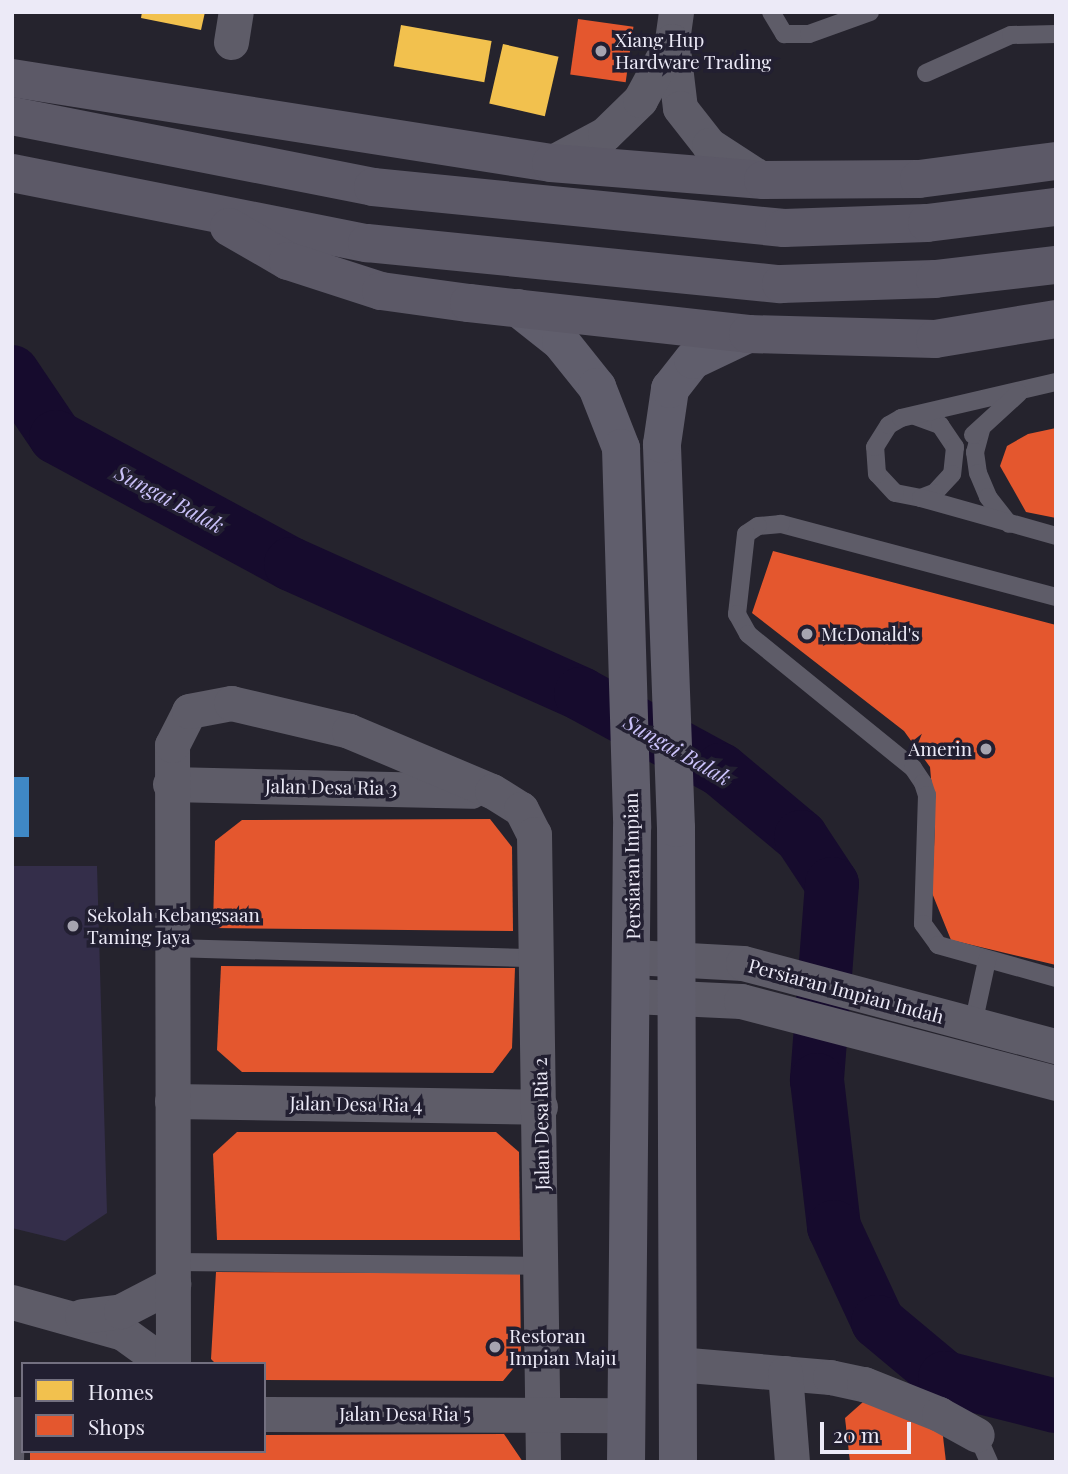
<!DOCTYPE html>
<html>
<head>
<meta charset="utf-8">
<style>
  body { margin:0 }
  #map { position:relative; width:1068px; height:1474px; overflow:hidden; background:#25232d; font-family:"Playfair Display",serif }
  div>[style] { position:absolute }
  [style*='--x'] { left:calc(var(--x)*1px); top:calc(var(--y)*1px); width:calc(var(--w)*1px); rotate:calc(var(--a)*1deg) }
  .green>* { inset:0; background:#342e4a }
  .homes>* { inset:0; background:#f2c14e; transform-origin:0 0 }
  .shops>* { inset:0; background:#e4572e; transform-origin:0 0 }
  .schools>* { inset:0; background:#3f88c5; transform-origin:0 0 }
  .river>* { height:54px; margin:-27px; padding:0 27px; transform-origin:27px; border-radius:27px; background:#160b2d }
  .lane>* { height:18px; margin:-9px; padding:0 9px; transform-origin:9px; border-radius:9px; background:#5e5c68 }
  .street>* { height:35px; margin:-17.5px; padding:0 17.5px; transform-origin:17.5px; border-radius:17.5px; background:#5e5c68 }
  .secondary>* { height:38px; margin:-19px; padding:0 19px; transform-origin:19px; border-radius:19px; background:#605e6c }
  .highway>* { height:38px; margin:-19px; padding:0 19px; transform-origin:19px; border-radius:19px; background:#5c5967 }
  .dots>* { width:19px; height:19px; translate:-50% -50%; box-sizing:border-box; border:4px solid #221f31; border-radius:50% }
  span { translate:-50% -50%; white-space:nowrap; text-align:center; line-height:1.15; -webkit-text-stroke:7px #221f31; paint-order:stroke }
  .poi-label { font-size:19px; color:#eceaf7 }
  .left { translate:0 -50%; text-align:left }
  .right { translate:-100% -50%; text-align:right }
  .street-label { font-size:19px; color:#eceaf7 }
  .water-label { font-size:21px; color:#cbc2fa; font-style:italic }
  .frame { position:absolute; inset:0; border:14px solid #eceaf7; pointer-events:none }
  .legend { position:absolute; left:21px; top:1362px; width:245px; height:91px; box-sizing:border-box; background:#221f31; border:2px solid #737080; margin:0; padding:9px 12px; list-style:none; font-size:21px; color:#eceaf7 }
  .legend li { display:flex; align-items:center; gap:14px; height:35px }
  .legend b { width:35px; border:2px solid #737080 }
  .scale { position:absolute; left:820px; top:1422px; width:91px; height:32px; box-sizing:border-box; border:4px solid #eceaf7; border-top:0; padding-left:9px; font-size:21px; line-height:24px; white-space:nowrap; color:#eceaf7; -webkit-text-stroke:5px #221f31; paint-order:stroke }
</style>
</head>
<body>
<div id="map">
  <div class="green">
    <div style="clip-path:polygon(12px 866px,97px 866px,107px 1213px,65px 1241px,12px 1228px)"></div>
  </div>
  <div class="homes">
    <div style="clip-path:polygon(142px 12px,205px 12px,201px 30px,141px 18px)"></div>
    <div style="left:401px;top:25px;width:92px;height:42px;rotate:10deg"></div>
    <div style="left:503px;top:44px;width:57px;height:61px;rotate:13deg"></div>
  </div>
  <div class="shops">
    <div style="left:578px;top:19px;width:56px;height:56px;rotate:8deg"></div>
    <div style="clip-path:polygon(1056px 428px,1056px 518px,1026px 512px,1000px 466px,1007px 446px,1028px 434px)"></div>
    <div style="clip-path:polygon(773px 551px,1056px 625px,1056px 965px,951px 940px,932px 893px,935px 824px,930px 767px,904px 731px,752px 613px)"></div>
    <div style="clip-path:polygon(490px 819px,512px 847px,513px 931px,213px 928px,215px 841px,242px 820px)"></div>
    <div style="clip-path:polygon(221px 966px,515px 968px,512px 1048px,493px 1073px,242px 1072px,217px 1050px)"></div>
    <div style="clip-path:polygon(237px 1132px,496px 1132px,519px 1152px,520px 1240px,217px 1240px,213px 1154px)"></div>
    <div style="clip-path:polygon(216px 1272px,520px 1273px,521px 1359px,503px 1381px,264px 1380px,264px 1364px,216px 1364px,211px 1359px)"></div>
    <div style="clip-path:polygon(872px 1394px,942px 1428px,946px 1462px,850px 1462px,845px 1418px)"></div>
    <div style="clip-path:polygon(504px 1434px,523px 1462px,30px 1462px,30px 1451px,264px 1451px,264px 1435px)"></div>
  </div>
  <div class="schools">
    <div style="left:12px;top:777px;width:17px;height:60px"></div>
  </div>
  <div class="river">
    <div style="--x:12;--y:372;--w:78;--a:55.9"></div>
    <div style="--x:56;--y:437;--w:267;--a:28.4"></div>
    <div style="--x:291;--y:564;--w:318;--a:24.1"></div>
    <div style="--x:581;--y:694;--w:159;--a:28.5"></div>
    <div style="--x:721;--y:770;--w:104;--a:39.9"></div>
    <div style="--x:801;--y:837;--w:56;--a:56.6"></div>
    <div style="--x:832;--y:884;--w:197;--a:94.4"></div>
    <div style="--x:817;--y:1080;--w:148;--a:83.4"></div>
    <div style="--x:834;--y:1227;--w:105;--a:65.1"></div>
    <div style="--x:878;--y:1322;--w:87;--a:39.9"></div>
    <div style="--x:945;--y:1378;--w:114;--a:14.2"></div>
  </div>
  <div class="lane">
    <div style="--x:771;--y:12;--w:26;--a:59"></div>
    <div style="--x:784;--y:34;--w:25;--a:0"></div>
    <div style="--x:809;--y:34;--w:65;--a:-19.8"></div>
    <div style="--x:926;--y:73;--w:93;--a:-24.1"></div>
    <div style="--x:1011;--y:35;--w:45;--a:-1.3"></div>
    <div style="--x:915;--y:416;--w:27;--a:20"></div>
    <div style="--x:940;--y:425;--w:27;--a:56"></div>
    <div style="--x:955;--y:447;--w:27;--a:96"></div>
    <div style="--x:952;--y:474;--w:26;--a:133"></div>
    <div style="--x:934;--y:493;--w:14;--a:159"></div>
    <div style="--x:921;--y:498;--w:26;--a:-169"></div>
    <div style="--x:895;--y:493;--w:26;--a:-133"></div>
    <div style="--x:877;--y:474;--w:27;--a:-94"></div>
    <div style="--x:875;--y:447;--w:26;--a:-58"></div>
    <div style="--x:889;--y:425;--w:14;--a:-30"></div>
    <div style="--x:901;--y:418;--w:159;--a:-13.1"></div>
    <div style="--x:981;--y:430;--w:23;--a:105"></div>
    <div style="--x:975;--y:452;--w:21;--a:82"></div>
    <div style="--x:978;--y:473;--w:26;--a:67"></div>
    <div style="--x:988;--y:497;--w:34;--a:52"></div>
    <div style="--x:973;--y:435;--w:62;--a:-42.4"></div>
    <div style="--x:921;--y:498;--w:140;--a:15.7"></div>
    <div style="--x:1056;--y:597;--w:285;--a:-165.1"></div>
    <div style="--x:781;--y:524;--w:23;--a:175"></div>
    <div style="--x:758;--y:526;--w:14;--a:146"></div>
    <div style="--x:746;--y:534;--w:81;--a:96.4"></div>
    <div style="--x:737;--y:614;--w:23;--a:61"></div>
    <div style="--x:748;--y:634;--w:213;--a:39.1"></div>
    <div style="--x:913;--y:768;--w:18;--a:56"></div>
    <div style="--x:923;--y:783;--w:13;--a:72"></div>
    <div style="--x:927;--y:795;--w:129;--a:91.8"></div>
    <div style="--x:923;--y:924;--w:26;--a:54"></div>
    <div style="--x:938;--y:945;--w:123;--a:15.6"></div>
    <div style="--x:171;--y:948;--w:367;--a:1.6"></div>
    <div style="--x:972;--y:1029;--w:71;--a:-77.7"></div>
    <div style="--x:173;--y:1262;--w:370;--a:0.6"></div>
    <div style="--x:977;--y:1435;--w:30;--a:66"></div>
    <div style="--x:15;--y:1462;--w:48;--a:-88.8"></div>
  </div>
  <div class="street">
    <div style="--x:676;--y:12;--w:29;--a:98"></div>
    <div style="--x:672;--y:41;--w:67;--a:83.2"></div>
    <div style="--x:680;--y:108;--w:47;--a:51.9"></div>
    <div style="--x:709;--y:145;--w:64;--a:32.9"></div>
    <div style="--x:231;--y:42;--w:30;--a:-81"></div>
    <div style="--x:551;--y:163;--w:61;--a:-28.2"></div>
    <div style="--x:605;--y:134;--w:49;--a:-44.2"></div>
    <div style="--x:640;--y:100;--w:67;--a:-61.5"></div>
    <div style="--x:170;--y:784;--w:301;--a:1.3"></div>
    <div style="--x:633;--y:957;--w:110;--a:3.1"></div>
    <div style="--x:743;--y:963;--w:324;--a:14.9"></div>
    <div style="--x:632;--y:996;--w:109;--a:2.6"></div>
    <div style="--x:741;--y:1001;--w:325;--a:14.6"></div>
    <div style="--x:172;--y:1101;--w:368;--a:0.9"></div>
    <div style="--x:12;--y:1302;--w:115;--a:15.6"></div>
    <div style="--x:123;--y:1333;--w:53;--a:35.8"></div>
    <div style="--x:82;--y:1316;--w:39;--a:-7"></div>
    <div style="--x:121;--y:1311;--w:59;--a:-27.4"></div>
    <div style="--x:173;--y:1364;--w:619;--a:-90.09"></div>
    <div style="--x:172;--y:745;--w:38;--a:-63"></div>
    <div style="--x:189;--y:711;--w:43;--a:-10.8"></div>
    <div style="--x:231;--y:703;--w:121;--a:13.3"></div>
    <div style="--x:349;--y:731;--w:155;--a:22.8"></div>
    <div style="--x:492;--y:791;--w:34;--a:32"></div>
    <div style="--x:521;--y:809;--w:28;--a:63"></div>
    <div style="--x:534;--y:834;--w:628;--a:89.18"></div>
    <div style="--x:677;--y:1364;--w:154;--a:4.9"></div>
    <div style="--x:830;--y:1377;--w:35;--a:12"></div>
    <div style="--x:864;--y:1384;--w:81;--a:21.8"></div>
    <div style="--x:939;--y:1414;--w:43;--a:28.9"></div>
    <div style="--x:785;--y:1373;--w:89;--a:85.5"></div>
    <div style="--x:12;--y:1414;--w:11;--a:0"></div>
    <div style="--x:264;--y:1414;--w:363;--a:0.2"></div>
  </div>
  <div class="secondary">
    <div style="--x:518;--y:308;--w:55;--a:38.3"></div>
    <div style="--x:561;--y:342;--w:58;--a:51.3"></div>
    <div style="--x:597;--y:387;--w:66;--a:68.5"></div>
    <div style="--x:621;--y:448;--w:380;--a:88.3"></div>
    <div style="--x:632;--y:828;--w:634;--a:90.54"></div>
    <div style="--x:678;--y:1462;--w:634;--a:-90.18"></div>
    <div style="--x:676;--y:828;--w:384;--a:-92.1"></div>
    <div style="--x:662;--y:444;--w:56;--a:-81.7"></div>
    <div style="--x:670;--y:389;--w:37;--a:-52"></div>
    <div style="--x:693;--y:360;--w:61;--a:-25.3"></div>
  </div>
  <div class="highway">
    <div style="--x:12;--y:78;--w:546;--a:8.96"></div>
    <div style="--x:551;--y:163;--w:213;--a:4.6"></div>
    <div style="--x:763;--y:180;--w:156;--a:-0.4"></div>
    <div style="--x:919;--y:179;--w:138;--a:-7.5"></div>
    <div style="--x:12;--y:116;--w:368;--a:11.1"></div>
    <div style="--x:373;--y:187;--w:413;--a:5.7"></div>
    <div style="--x:784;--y:228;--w:143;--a:-2"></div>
    <div style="--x:927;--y:223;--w:130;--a:-7.1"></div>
    <div style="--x:12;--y:173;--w:362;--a:11.2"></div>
    <div style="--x:367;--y:243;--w:416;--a:5.7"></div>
    <div style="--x:781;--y:284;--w:154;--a:-1.9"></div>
    <div style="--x:935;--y:279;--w:122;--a:-6.6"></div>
    <div style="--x:229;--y:227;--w:68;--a:30"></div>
    <div style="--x:288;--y:261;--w:98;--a:17.9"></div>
    <div style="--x:381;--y:291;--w:89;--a:7.8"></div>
    <div style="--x:469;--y:303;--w:281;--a:6.3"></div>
    <div style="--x:748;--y:334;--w:187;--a:1.5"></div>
    <div style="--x:935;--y:339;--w:123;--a:-9.4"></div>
  </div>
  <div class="dots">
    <div style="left:601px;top:51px;background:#a6a4b0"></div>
    <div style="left:807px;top:634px;background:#a6a4b0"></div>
    <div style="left:986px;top:749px;background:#a6a4b0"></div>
    <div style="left:73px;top:926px;background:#a6a4b0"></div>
    <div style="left:495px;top:1347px;background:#a6a4b0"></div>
  </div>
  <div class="poi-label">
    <span class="left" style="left:615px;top:51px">Xiang Hup<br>Hardware Trading</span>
    <span class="left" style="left:821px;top:634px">McDonald's</span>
    <span class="right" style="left:972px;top:749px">Amerin</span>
    <span class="left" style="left:87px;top:926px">Sekolah Kebangsaan<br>Taming Jaya</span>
    <span class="left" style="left:509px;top:1347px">Restoran<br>Impian Maju</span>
  </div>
  <div class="street-label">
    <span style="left:331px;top:787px;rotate:1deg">Jalan Desa Ria 3</span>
    <span style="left:632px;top:866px;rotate:-91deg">Persiaran Impian</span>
    <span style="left:846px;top:991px;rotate:15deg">Persiaran Impian Indah</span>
    <span style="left:356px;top:1104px;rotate:1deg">Jalan Desa Ria 4</span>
    <span style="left:541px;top:1124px;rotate:-91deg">Jalan Desa Ria 2</span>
    <span style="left:405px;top:1414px">Jalan Desa Ria 5</span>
  </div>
  <div class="water-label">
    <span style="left:170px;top:498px;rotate:28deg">Sungai Balak</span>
    <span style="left:678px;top:749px;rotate:30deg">Sungai Balak</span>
  </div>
  <div class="frame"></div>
  <ul class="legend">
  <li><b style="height:19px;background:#f2c14e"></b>Homes</li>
  <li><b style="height:19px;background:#e4572e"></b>Shops</li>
  </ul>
  <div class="scale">20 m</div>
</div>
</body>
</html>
